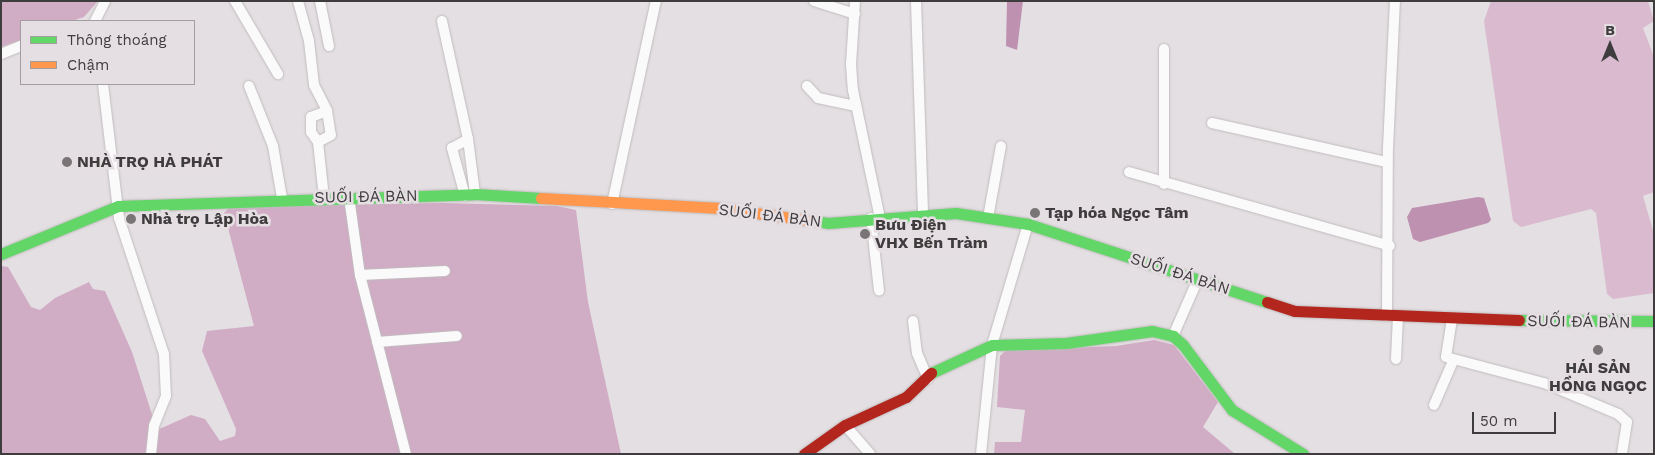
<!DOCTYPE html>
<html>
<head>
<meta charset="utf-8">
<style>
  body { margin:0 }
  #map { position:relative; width:1655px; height:455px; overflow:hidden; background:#e4dfe2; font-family:"Work Sans",sans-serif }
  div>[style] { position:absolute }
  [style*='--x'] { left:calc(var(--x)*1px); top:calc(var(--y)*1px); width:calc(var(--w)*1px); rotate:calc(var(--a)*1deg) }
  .green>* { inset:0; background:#d9bace }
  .forest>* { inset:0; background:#d1acc5 }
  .water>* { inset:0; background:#be91b0 }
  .roads { filter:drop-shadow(0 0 1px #c0bcbe) drop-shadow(0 0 1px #c0bcbe) }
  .street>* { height:10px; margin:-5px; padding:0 5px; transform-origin:5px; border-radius:5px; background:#fbfafb }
  .fast>* { height:11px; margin:-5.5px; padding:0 5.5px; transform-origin:5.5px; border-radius:5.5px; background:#63d668 }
  .slow>* { height:11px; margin:-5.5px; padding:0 5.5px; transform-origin:5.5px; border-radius:5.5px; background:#ff974d }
  .jam>* { height:11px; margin:-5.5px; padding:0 5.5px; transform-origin:5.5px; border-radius:5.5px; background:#b3261e }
  .dots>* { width:14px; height:14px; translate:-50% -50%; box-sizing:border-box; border:2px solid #e5dee2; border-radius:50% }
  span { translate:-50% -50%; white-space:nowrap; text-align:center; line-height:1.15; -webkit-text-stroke:5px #e5dee2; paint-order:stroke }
  .poi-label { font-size:16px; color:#3f3c3e; font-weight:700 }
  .left { translate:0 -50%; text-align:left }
  .street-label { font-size:16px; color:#3f3c3e }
  .frame { position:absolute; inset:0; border:2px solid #3f3c3e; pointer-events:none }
  .legend { position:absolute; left:20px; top:20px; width:175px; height:65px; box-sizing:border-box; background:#e5dee2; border:1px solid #a39da0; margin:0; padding:6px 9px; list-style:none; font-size:15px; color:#3f3c3e }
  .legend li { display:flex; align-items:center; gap:10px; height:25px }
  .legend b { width:25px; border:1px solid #a39da0 }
  .north { position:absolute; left:1585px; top:20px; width:50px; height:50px; -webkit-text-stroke:4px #e5dee2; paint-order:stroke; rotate:0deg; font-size:14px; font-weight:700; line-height:20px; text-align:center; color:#3f3c3e }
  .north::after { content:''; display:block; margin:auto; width:18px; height:22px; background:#3f3c3e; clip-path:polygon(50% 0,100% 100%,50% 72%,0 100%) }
  .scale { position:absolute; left:1472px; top:412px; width:84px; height:22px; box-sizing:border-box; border:2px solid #3f3c3e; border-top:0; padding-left:6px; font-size:15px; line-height:18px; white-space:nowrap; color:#3f3c3e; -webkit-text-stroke:4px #e5dee2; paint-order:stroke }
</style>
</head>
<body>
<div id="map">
  <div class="green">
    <div style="clip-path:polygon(1491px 1px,1648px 1px,1654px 21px,1643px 28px,1654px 57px,1654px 192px,1643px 196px,1654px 234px,1654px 293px,1613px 299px,1607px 294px,1596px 213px,1591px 209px,1521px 227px,1513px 221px,1484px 21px)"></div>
  </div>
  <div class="forest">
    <div style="clip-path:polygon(1px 1px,98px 1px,84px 17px,72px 21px,21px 21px,21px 40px,1px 47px)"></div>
    <div style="clip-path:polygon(442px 203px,557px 206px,576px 210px,588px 302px,621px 454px,1px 454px,1px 266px,8px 267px,31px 307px,40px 310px,55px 298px,89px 282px,93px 289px,105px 291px,132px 352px,157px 430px,191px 415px,205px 419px,220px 441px,235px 436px,236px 429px,202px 351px,207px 331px,254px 326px,224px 213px,232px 205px)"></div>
    <div style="clip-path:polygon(1154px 340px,1174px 345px,1218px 402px,1203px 427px,1235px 454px,994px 454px,995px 442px,1021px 442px,1025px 410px,997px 407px,1000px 356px,1006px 350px,1116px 346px)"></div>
  </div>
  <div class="water">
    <div style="clip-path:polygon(1007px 1px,1023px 1px,1017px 50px,1006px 46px)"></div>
    <div style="clip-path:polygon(1478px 197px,1484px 198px,1491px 220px,1488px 223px,1420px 242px,1413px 239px,1407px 217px,1412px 208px)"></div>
  </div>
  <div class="roads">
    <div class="street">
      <div style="--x:235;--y:1;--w:85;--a:59.5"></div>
      <div style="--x:298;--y:1;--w:41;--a:74.6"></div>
      <div style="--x:309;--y:41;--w:44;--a:83.5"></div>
      <div style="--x:314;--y:85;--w:29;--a:63"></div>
      <div style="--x:327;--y:111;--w:24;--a:81"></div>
      <div style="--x:331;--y:135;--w:15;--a:152"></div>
      <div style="--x:320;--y:1;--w:46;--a:78.7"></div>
      <div style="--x:814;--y:1;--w:43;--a:17.6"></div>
      <div style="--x:855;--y:1;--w:63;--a:93.6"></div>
      <div style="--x:851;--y:64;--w:26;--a:86"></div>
      <div style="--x:853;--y:90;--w:131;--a:78.1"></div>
      <div style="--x:916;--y:1;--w:214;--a:88.1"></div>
      <div style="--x:95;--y:21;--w:22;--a:-63"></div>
      <div style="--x:442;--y:21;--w:121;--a:77.6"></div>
      <div style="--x:468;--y:139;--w:55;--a:82.7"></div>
      <div style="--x:1;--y:54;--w:22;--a:-22"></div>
      <div style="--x:103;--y:84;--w:135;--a:83.2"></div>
      <div style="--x:119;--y:218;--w:143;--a:71.7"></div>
      <div style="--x:164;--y:354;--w:42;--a:87.3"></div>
      <div style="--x:166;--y:396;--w:32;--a:112"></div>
      <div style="--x:154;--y:426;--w:28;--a:96"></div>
      <div style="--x:249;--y:86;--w:65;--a:68.2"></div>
      <div style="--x:273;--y:146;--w:53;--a:80.2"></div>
      <div style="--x:807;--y:86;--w:16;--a:47"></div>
      <div style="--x:818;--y:98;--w:39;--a:12"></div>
      <div style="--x:1212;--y:123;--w:179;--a:12.6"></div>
      <div style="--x:1129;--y:172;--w:271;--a:15.8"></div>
      <div style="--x:1164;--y:184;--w:135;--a:-90"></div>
      <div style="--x:465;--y:196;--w:50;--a:-105.2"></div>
      <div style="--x:452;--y:148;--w:18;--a:-29"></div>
      <div style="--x:349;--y:197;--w:79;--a:82"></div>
      <div style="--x:360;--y:275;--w:185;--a:75.6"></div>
      <div style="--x:324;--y:198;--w:56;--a:-96.1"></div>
      <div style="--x:318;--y:142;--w:12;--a:-125"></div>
      <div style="--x:311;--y:132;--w:15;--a:-90"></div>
      <div style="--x:311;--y:117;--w:17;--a:-21"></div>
      <div style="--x:612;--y:204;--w:208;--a:-77.8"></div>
      <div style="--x:871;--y:218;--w:73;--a:83.7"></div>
      <div style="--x:988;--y:218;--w:73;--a:-79.8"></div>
      <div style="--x:360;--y:275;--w:85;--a:-2.7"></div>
      <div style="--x:1387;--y:316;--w:168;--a:-89.7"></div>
      <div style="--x:1388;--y:148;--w:147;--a:-87.3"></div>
      <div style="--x:1452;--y:319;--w:38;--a:99"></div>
      <div style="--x:1446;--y:357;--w:101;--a:14.9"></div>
      <div style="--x:1544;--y:383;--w:80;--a:22.7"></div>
      <div style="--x:1618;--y:414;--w:12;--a:42"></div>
      <div style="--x:1627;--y:422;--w:32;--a:99"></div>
      <div style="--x:913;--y:321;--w:32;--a:83"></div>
      <div style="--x:917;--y:353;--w:28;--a:67"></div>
      <div style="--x:1173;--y:336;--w:62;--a:-66.3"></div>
      <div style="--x:377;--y:342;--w:80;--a:-4.3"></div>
      <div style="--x:1396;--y:359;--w:42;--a:-87.3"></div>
      <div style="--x:1434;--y:405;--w:48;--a:-66.6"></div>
      <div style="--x:845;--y:425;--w:38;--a:49"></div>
      <div style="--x:981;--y:454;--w:110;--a:-84.2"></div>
      <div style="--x:992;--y:345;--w:126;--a:-73.4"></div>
    </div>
    <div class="fast">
      <div style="--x:807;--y:220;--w:21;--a:8"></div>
      <div style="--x:828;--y:223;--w:128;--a:-4.5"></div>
      <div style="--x:956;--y:213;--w:73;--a:8.7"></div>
      <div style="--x:1028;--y:224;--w:251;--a:18.1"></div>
      <div style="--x:1;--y:254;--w:126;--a:-22.3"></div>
      <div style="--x:118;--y:206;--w:357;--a:-1.9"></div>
      <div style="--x:475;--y:194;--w:66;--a:3.5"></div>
      <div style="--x:1519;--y:320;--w:135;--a:0.4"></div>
      <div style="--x:931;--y:373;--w:67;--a:-24.7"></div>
      <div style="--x:992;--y:345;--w:74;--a:-1.5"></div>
      <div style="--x:1066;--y:343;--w:87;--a:-7.9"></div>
      <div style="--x:1152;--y:331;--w:22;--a:13"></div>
      <div style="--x:1173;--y:336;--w:13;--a:42"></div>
      <div style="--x:1183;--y:345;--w:81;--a:53"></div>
      <div style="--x:1232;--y:410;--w:84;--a:31.8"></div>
    </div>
    <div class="slow">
      <div style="--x:541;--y:198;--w:179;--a:3.2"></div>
      <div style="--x:720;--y:208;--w:88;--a:7.9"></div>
    </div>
    <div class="jam">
      <div style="--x:1267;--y:302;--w:29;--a:18"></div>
      <div style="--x:1295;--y:311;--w:224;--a:2.3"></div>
      <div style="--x:804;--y:454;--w:50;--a:-35.3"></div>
      <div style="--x:845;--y:425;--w:67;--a:-24.7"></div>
      <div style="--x:906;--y:397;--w:35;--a:-44"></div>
    </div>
  </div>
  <div class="dots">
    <div style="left:67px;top:162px;background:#797577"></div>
    <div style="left:1035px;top:213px;background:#797577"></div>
    <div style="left:131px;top:219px;background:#797577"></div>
    <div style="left:865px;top:234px;background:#797577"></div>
    <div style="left:1598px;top:350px;background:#797577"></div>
  </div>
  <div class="poi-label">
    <span class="left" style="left:77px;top:162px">NHÀ TRỌ HÀ PHÁT</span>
    <span class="left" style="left:1045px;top:213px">Tạp hóa Ngọc Tâm</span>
    <span class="left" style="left:141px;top:219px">Nhà trọ Lập Hòa</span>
    <span class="left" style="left:875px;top:234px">Bưu Điện<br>VHX Bến Tràm</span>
    <span style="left:1598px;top:377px">HÁI SẢN<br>HỒNG NGỌC</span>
  </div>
  <div class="street-label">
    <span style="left:366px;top:197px;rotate:-1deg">SUỐI ĐÁ BÀN</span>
    <span style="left:770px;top:216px;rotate:7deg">SUỐI ĐÁ BÀN</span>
    <span style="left:1180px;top:274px;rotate:18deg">SUỐI ĐÁ BÀN</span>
    <span style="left:1579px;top:322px;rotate:1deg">SUỐI ĐÁ BÀN</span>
  </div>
  <div class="frame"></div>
  <ul class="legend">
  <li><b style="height:6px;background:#63d668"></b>Thông thoáng</li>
  <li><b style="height:6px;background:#ff974d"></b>Chậm</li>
  </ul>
  <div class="north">B</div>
  <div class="scale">50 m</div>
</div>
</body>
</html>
